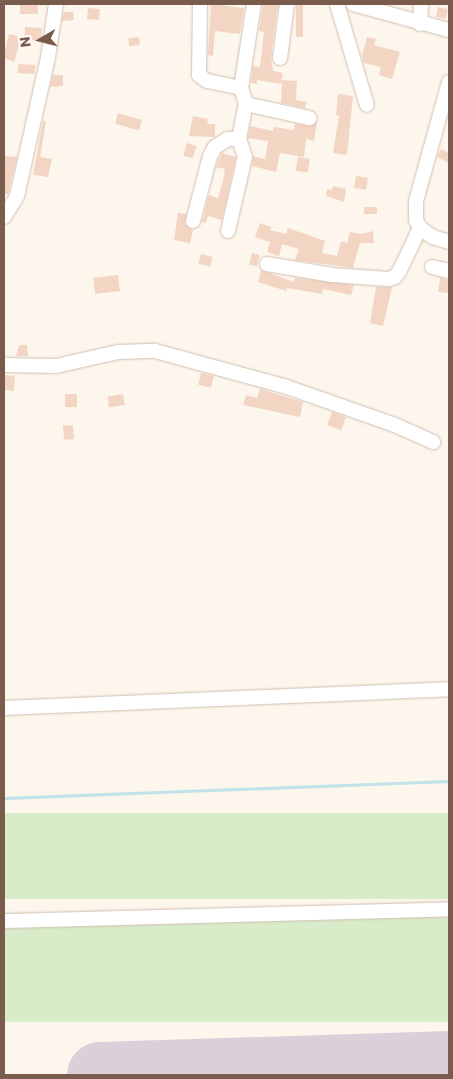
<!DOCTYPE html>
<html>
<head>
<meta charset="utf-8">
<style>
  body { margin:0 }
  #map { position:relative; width:453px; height:1079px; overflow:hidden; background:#fdf6ec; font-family:Poppins,sans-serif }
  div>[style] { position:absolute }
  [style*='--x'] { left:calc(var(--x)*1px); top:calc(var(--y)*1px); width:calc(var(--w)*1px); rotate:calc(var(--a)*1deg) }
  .green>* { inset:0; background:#d8ecc9; transform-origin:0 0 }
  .stream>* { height:3px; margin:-1.5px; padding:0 1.5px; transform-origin:1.5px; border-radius:1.5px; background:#bfe3e8 }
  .taxiway>* { height:26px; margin:-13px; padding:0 13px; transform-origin:13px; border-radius:13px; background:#dbcfda }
  .runway>* { height:66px; margin:-33px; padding:0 33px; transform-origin:33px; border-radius:33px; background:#dbcfda }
  .building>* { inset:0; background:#f3d5c3; transform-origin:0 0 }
  .roads { filter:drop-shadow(0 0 1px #d1beb0) drop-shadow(0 0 1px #d1beb0) }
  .minor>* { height:14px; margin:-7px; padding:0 7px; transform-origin:7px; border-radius:7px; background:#fff }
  span { translate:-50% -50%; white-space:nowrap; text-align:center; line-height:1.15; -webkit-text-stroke:4.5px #fffaf3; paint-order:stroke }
  .frame { position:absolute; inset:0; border:5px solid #7a5c4d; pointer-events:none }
  .north { position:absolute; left:15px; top:15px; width:50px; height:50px; -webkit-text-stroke:4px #fffaf3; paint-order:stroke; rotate:262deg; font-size:14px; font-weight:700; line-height:20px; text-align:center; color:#7a5c4d }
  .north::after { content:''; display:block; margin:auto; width:18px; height:22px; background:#7a5c4d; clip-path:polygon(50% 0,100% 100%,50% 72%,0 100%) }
</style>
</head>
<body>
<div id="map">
  <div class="green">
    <div style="left:449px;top:813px;width:86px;height:445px;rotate:90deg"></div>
    <div style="left:449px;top:913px;width:109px;height:445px;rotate:90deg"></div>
  </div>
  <div class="stream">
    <div style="--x:4;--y:798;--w:445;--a:-2.2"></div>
  </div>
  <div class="taxiway">
    <div style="--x:133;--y:1075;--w:3;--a:-18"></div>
  </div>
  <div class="runway">
    <div style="--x:100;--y:1075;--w:349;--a:-1.8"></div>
  </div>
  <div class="building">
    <div style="left:20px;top:4px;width:18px;height:10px"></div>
    <div style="clip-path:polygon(211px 4px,244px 8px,240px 34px,215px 31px,213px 56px,208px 55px)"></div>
    <div style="clip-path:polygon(263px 4px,278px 4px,271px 57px,273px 71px,283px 73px,281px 84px,257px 80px,257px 84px,251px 83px,253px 66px,260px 67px,264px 32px,259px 31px)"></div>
    <div style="left:296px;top:4px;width:7px;height:33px"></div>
    <div style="left:438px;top:7px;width:10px;height:10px;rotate:11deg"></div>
    <div style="left:88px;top:8px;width:12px;height:11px;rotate:5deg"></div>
    <div style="clip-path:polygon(64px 12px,73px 12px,74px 20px,62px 21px)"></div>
    <div style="left:25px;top:27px;width:17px;height:13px;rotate:3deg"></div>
    <div style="left:9px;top:34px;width:12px;height:25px;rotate:14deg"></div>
    <div style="left:139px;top:37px;width:8px;height:11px;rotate:83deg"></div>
    <div style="clip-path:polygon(367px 37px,376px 39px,374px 45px,400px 52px,392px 79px,379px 75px,381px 67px,364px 63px,362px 56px)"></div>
    <div style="left:18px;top:64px;width:17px;height:9px;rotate:3deg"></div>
    <div style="clip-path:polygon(53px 75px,63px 75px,63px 86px,50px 87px)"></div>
    <div style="clip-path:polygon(282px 80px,297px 81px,296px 100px,307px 102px,305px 108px,281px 103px)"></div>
    <div style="clip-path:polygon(338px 94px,353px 96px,347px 155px,333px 153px,339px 116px,336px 115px)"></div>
    <div style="left:118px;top:113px;width:25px;height:11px;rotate:16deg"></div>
    <div style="clip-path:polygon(193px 116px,208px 119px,207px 124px,215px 124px,215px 137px,189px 136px)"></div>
    <div style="clip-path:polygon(43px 121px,46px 121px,40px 157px,52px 159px,48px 177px,33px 175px)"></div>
    <div style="clip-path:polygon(317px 122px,314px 141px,306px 139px,304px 157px,280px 153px,276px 172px,252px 166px,253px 156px,265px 159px,268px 141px,248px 138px,250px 126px,273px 131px,274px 127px,294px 130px,295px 124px,311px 126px)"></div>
    <div style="left:187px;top:143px;width:10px;height:13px;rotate:17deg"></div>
    <div style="clip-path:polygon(441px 149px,449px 153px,449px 163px,437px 157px)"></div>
    <div style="clip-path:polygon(222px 153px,236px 157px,222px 220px,208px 216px,206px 223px,202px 222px,209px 195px,218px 198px,223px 181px,225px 169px,216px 167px)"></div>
    <div style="clip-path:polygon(4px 156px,17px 157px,8px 194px,4px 194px)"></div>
    <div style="left:298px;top:157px;width:12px;height:14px;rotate:9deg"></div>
    <div style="left:356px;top:176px;width:12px;height:12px;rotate:9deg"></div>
    <div style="clip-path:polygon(333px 186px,346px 189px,344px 202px,326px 196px,327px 189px,332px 190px)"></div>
    <div style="left:364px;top:207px;width:13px;height:7px"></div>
    <div style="clip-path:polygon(178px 213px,186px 214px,185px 224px,193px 230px,190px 243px,174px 240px)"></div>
    <div style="clip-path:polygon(260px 223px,271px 227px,270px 230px,286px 234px,288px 228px,325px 241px,322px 253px,337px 256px,341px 241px,347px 243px,350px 232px,362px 234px,373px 231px,374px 243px,360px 243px,353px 268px,295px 260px,299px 249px,282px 244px,279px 256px,267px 252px,270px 242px,255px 237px)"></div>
    <div style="left:252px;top:253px;width:8px;height:12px;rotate:14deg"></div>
    <div style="left:201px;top:254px;width:12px;height:10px;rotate:14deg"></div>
    <div style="clip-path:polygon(261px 270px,294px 282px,295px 278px,354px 285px,351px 295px,323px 289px,322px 294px,287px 288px,286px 291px,258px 282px)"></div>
    <div style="left:118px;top:275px;width:16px;height:25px;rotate:83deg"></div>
    <div style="clip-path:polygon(440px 278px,449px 280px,449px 293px,438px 292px)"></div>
    <div style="clip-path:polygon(376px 287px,392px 287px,383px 326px,370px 323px)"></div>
    <div style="clip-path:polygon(19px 345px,27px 345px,28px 356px,16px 356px)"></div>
    <div style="left:201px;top:373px;width:13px;height:12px;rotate:13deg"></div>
    <div style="left:4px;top:375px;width:11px;height:15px;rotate:5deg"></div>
    <div style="clip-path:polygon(260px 389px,303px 402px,300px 417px,243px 405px,246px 395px,257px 398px)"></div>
    <div style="left:65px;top:394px;width:12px;height:13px"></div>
    <div style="left:123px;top:394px;width:11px;height:16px;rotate:80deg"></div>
    <div style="left:332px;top:412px;width:15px;height:14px;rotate:20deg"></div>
    <div style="left:73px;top:425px;width:14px;height:10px;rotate:86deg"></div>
  </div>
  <div class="roads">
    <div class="minor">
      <div style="--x:337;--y:4;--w:105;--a:73.5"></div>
      <div style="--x:353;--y:4;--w:99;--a:15.2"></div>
      <div style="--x:420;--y:24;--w:20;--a:-87"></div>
      <div style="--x:280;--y:58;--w:54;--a:-82.6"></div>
      <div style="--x:449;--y:82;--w:123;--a:105.5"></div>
      <div style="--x:416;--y:201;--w:19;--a:90"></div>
      <div style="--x:416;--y:220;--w:9;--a:63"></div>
      <div style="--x:420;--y:228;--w:16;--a:35"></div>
      <div style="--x:433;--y:237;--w:17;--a:17"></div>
      <div style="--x:241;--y:88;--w:85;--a:-81.2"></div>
      <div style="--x:246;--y:104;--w:65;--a:12.5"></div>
      <div style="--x:4;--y:217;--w:25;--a:-58"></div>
      <div style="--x:17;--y:196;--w:142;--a:-77.4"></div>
      <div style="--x:48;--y:57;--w:54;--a:-81.4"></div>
      <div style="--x:193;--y:221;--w:67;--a:-75.3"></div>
      <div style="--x:210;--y:156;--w:10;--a:-61"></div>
      <div style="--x:215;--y:147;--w:15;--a:-32"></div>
      <div style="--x:228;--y:139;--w:11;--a:0"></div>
      <div style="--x:239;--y:139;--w:36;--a:-79"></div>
      <div style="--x:246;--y:104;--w:17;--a:-107"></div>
      <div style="--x:241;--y:88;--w:35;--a:-168"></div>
      <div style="--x:207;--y:81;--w:10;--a:-143"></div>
      <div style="--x:199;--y:75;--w:71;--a:-89.2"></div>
      <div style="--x:228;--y:231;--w:76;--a:-77.1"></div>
      <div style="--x:245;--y:157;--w:19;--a:-108"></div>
      <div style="--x:267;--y:264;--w:66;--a:9.6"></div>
      <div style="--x:332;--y:275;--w:56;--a:4.1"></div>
      <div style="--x:388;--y:279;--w:7;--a:-16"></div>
      <div style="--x:395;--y:277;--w:9;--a:-54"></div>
      <div style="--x:400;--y:270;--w:47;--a:-64.5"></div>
      <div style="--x:432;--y:267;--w:17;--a:13"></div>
      <div style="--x:4;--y:365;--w:52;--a:1.1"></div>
      <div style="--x:56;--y:366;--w:64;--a:-12.7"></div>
      <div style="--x:118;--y:352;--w:37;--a:-2"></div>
      <div style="--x:155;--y:351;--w:134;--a:15.2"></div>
      <div style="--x:284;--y:386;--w:118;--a:19.4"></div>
      <div style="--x:395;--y:425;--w:42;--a:24.1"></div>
      <div style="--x:4;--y:708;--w:445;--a:-2.4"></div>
      <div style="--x:4;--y:921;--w:445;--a:-1.5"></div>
    </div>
  </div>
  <div class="frame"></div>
  <div class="north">N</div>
</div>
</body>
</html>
